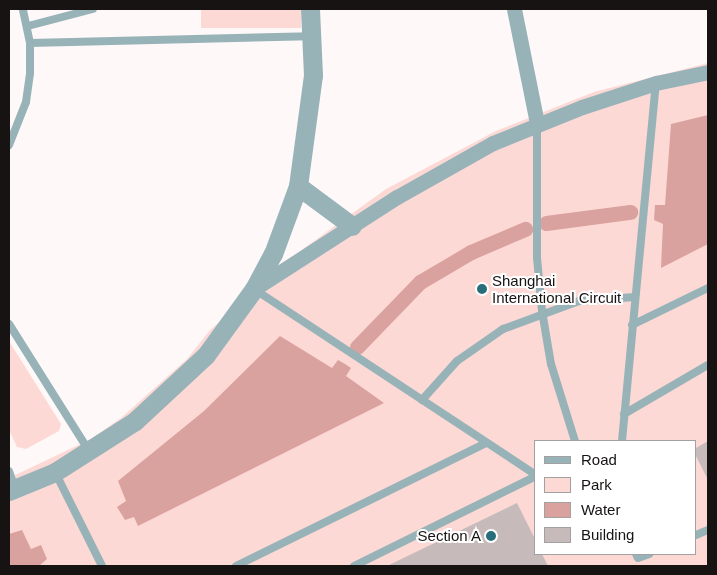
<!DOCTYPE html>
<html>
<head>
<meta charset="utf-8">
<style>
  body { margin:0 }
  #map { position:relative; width:717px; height:575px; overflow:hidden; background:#fef9f8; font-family:Arial,sans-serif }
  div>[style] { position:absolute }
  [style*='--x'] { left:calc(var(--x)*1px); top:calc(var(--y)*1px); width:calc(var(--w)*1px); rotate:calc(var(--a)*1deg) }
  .green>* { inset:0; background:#fdd9d6; transform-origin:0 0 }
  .water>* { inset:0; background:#daa29e }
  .canal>* { height:15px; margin:-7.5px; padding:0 7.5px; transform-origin:7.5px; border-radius:7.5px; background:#daa29e }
  .building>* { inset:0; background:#c6bbba }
  .service>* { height:8px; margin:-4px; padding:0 4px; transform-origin:4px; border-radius:4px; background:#98b3b8 }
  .minor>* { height:15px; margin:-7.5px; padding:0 7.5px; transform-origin:7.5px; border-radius:7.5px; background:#98b3b8 }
  .tertiary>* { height:19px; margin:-9.5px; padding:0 9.5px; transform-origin:9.5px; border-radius:9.5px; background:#98b3b8 }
  .dots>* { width:14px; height:14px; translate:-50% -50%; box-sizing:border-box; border:2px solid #fff; border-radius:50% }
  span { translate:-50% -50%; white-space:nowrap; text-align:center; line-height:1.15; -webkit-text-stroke:4px #fff; paint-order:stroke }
  .poi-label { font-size:15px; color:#171313 }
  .left { translate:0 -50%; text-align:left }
  .right { translate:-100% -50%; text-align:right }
  .frame { position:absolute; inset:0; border:10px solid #171313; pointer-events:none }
  .legend { position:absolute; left:534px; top:440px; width:162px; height:115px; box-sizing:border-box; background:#fff; border:1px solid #a2a1a1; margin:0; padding:6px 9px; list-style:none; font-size:15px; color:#171313 }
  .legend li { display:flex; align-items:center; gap:10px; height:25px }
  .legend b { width:25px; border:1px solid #a2a1a1 }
</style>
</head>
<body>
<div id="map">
  <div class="green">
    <div style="left:201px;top:9px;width:100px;height:19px"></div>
    <div style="clip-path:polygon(evenodd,708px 63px,708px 566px,9px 566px,9px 478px,91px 439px,121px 418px,187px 359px,210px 330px,303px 249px,386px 189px,496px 131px,594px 92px,708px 63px,536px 441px,696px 441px,696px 554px,536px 554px,536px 441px)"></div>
    <div style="clip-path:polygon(9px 341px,61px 424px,59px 431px,26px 449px,17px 447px,9px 430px)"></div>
  </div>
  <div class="water">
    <div style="clip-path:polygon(708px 115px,708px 244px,661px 268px,663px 224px,654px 220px,655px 205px,665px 205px,671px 124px)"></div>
    <div style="clip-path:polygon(280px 336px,332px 368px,338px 360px,345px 364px,351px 368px,346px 376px,384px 403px,138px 526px,134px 517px,125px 520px,117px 507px,126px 501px,118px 481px,204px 411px)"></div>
    <div style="clip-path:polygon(22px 530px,31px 549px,41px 545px,47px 559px,39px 566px,9px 566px,9px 534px)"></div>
  </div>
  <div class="canal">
    <div style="--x:546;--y:223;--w:85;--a:-7.5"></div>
    <div style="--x:357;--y:347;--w:91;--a:-45.9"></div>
    <div style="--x:420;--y:282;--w:59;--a:-30.5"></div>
    <div style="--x:471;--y:252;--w:59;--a:-23.1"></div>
  </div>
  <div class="building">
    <div style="clip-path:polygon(708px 441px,708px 480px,696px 456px,696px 448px)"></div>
    <div style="clip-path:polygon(517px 503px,536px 541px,536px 554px,542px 554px,548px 566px,387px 566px)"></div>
  </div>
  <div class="service">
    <div style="--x:28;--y:26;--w:67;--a:-14.7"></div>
    <div style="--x:30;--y:43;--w:280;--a:-1.4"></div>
    <div style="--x:537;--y:125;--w:133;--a:90"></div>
    <div style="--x:537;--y:258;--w:53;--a:84.6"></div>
    <div style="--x:542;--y:311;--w:54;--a:80.4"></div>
    <div style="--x:551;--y:364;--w:81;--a:72.7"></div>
    <div style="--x:9;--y:145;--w:46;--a:-68.4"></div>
    <div style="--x:26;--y:102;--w:29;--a:-82"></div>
    <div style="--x:30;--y:73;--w:30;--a:-90"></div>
    <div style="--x:30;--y:43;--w:35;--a:-102"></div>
    <div style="--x:254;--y:289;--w:338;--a:33.4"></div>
    <div style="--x:9;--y:324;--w:150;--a:57.8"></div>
    <div style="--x:632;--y:325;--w:85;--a:-26"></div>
    <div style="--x:422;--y:400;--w:52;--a:-48.1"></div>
    <div style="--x:457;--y:361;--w:56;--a:-34.8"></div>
    <div style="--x:503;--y:329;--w:81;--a:-20.2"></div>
    <div style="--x:579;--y:301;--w:56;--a:-4.1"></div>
    <div style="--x:624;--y:414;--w:97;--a:-30.3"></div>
    <div style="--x:622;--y:441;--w:360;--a:-84.6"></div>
    <div style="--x:9;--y:471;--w:18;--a:71"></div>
    <div style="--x:55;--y:472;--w:105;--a:63.4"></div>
    <div style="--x:696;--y:535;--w:13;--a:-23"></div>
    <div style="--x:636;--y:554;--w:4;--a:63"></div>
    <div style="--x:638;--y:558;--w:12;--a:-20"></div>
    <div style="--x:236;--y:566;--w:279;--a:-26.2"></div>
    <div style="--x:354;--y:566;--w:203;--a:-26.3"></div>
  </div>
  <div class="minor">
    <div style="--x:514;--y:9;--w:116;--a:78.6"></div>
    <div style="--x:254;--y:289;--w:170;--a:-32.8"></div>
    <div style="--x:397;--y:197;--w:110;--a:-29.4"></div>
    <div style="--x:493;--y:143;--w:96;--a:-22"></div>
    <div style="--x:582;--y:107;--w:78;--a:-18"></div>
    <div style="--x:656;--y:83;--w:53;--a:-11.9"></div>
  </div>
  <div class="tertiary">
    <div style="--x:298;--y:186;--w:67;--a:36.5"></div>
    <div style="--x:9;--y:491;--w:50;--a:-22.4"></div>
    <div style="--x:55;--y:472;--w:95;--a:-32.5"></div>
    <div style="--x:135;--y:421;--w:97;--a:-42.9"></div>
    <div style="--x:206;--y:355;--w:82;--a:-54"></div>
    <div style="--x:254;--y:289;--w:40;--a:-62"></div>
    <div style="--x:273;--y:254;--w:72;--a:-69.8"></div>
    <div style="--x:298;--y:186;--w:112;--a:-82.3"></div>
    <div style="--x:313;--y:75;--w:66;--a:-92.6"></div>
  </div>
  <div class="dots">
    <div style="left:482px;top:289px;background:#276e7a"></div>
    <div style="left:491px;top:536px;background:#276e7a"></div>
  </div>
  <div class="poi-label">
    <span class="left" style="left:492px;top:289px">Shanghai<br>International Circuit</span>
    <span class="right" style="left:481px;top:536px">Section A</span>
  </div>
  <div class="frame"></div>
  <ul class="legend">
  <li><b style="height:6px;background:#98b3b8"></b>Road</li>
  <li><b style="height:14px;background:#fdd9d6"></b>Park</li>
  <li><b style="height:14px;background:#daa29e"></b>Water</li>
  <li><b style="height:14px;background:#c6bbba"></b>Building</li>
  </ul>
</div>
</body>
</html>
